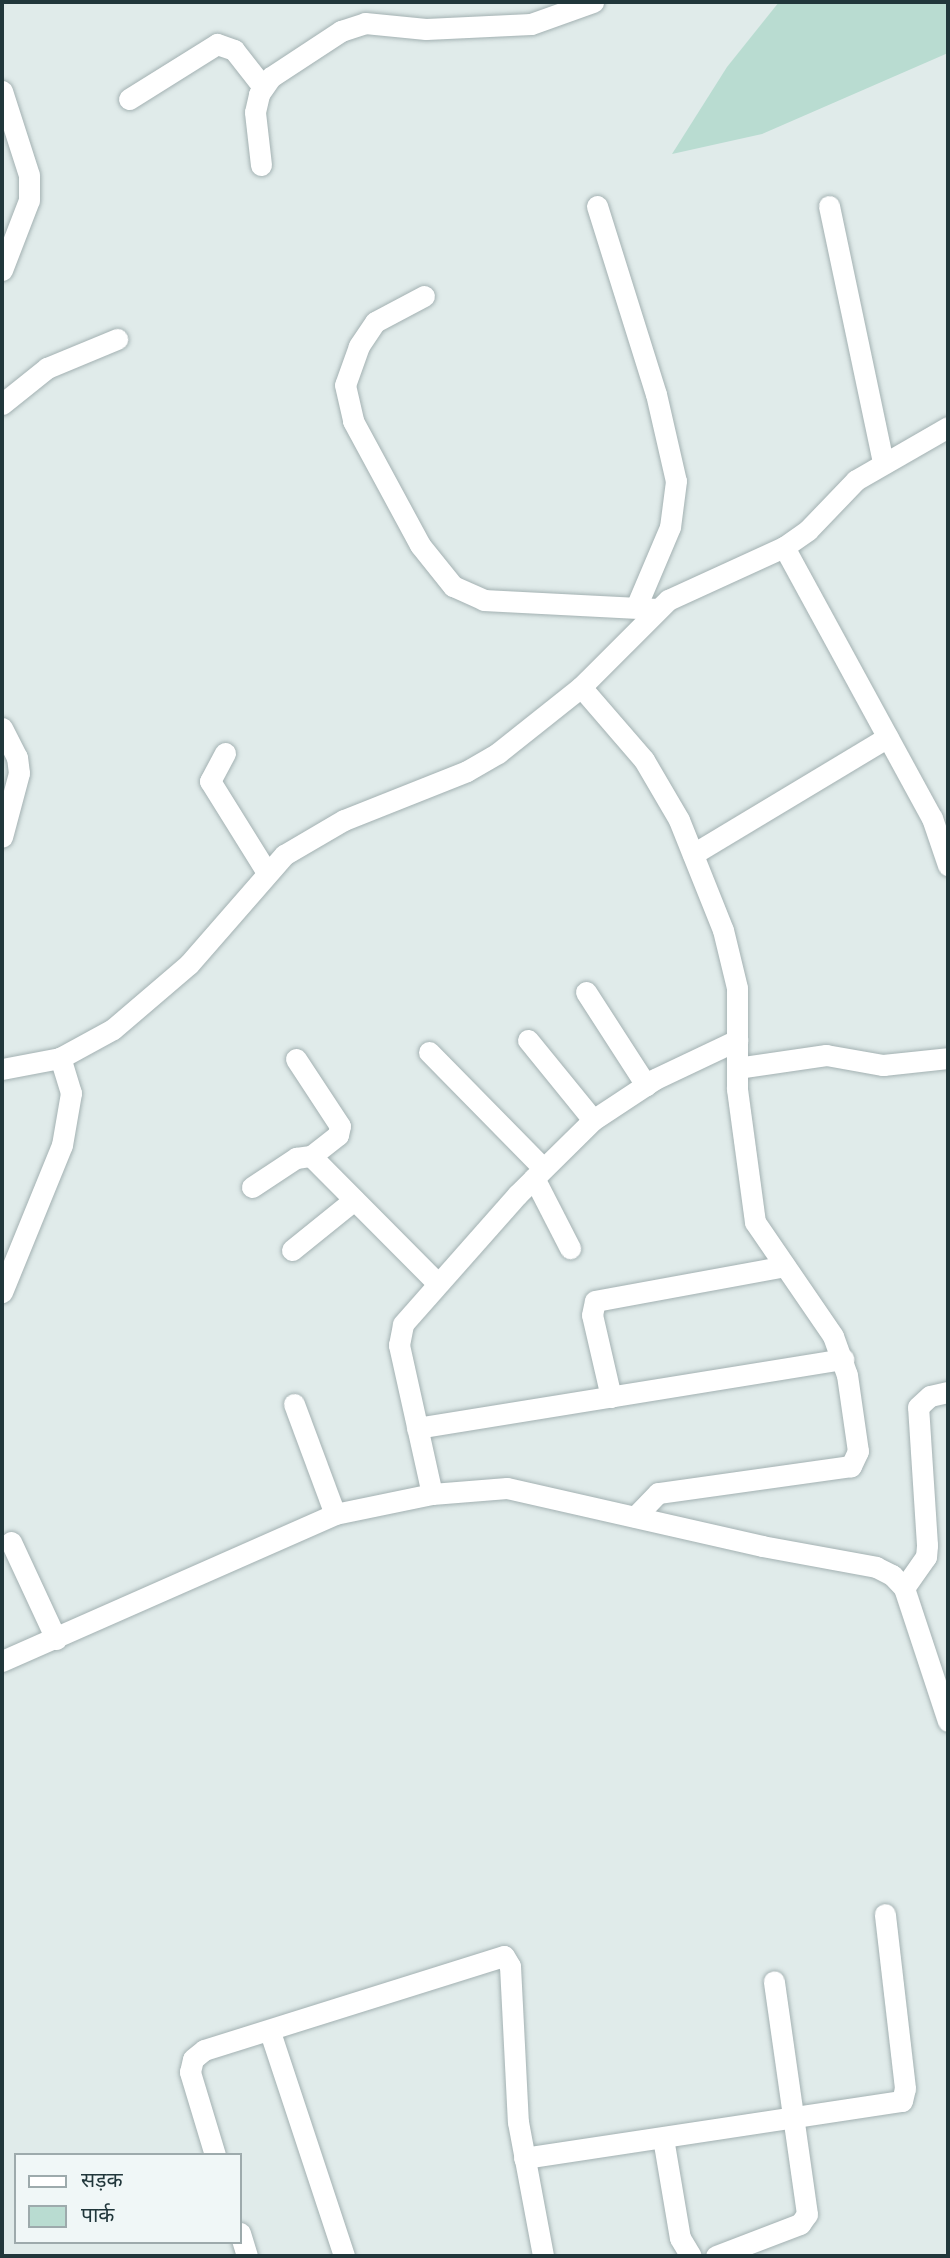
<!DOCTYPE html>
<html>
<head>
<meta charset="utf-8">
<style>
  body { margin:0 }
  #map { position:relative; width:950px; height:2258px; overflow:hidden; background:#e0ebea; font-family:"Fira Sans","Noto Sans Devanagari",sans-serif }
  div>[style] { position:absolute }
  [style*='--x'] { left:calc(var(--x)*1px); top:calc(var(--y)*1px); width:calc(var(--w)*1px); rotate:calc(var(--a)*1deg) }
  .green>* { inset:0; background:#b9dcd1 }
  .roads { filter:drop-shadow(0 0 2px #a3b1b2) drop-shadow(0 0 2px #a3b1b2) }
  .minor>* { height:21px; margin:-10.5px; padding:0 10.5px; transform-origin:10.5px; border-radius:10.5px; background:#fff }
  span { translate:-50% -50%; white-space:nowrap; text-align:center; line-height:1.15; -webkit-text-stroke:6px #f0f7f7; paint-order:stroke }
  .frame { position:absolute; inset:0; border:4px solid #21373b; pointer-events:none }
  .legend { position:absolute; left:14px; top:2153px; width:228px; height:91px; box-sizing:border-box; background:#f0f7f7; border:2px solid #9daaac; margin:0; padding:9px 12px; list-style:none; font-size:21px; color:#21373b }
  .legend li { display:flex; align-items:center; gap:14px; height:35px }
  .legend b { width:35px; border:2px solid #9daaac }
</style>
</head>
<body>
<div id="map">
  <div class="green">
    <div style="clip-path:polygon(779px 2px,948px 2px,948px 53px,762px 134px,672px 154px,727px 67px)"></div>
  </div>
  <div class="roads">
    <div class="minor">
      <div style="--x:2;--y:91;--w:88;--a:72.2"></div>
      <div style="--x:29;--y:175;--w:25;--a:90"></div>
      <div style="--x:29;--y:200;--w:75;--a:111.1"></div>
      <div style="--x:129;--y:99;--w:104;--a:-32"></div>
      <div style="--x:217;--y:44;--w:18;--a:19"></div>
      <div style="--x:234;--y:50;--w:47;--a:51.9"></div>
      <div style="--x:261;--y:165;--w:53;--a:-96.5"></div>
      <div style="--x:255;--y:112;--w:18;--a:-77"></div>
      <div style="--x:259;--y:94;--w:21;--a:-55"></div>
      <div style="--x:271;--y:77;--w:84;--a:-33.3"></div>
      <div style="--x:341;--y:31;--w:25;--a:-18"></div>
      <div style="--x:365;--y:23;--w:61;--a:5.6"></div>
      <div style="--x:426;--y:29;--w:105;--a:-2.7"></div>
      <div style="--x:531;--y:24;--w:66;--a:-19.5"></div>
      <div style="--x:597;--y:206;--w:197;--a:72.6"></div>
      <div style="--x:656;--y:394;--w:89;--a:77.1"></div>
      <div style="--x:676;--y:481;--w:46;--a:97.4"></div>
      <div style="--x:670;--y:527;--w:87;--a:113"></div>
      <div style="--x:829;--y:206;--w:263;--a:78.1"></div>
      <div style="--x:424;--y:296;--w:55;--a:152"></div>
      <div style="--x:375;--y:322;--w:29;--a:124"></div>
      <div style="--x:359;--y:346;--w:41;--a:109.7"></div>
      <div style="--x:345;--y:385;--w:37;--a:77"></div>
      <div style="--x:353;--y:421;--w:141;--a:61.6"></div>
      <div style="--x:420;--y:545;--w:53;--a:51.2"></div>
      <div style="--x:453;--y:586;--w:34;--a:24"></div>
      <div style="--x:484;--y:600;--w:173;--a:3"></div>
      <div style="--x:2;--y:404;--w:58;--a:-38.7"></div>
      <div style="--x:47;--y:368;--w:76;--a:-22.5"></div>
      <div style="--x:784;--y:547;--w:309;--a:61.4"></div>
      <div style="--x:932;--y:818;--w:50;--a:71.2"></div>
      <div style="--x:581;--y:687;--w:96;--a:49.2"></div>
      <div style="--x:644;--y:760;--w:69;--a:59.7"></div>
      <div style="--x:679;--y:820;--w:118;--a:68.2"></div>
      <div style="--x:723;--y:930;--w:60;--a:76.4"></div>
      <div style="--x:737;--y:988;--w:101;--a:90"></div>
      <div style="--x:737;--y:1089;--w:134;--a:82.3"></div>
      <div style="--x:755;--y:1222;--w:138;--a:55.6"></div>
      <div style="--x:833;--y:1336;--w:41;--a:70.3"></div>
      <div style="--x:847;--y:1375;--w:77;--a:81.8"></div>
      <div style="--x:858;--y:1451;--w:17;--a:115"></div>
      <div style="--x:851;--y:1466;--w:195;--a:172"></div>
      <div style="--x:658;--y:1493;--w:33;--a:134"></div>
      <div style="--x:2;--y:728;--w:33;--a:63"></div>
      <div style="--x:17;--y:757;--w:16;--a:83"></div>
      <div style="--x:19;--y:773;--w:66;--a:104.9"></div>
      <div style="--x:225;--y:753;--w:32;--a:118"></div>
      <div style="--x:210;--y:781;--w:106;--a:58.1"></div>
      <div style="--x:693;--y:854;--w:227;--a:-31"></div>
      <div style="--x:586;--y:992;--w:111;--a:57.2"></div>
      <div style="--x:528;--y:1040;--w:103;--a:50.9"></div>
      <div style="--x:429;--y:1052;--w:163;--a:45.5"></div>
      <div style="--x:296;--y:1059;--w:80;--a:56.7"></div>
      <div style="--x:340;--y:1126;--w:9;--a:103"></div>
      <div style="--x:338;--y:1135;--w:34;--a:142"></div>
      <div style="--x:737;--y:1068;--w:90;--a:-8.3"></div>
      <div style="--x:826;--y:1055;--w:58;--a:10"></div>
      <div style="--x:883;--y:1065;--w:65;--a:-6.1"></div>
      <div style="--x:2;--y:1069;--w:59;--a:-10.7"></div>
      <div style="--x:60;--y:1058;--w:60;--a:-28.7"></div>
      <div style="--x:113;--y:1029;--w:100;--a:-40.5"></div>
      <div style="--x:189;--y:964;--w:145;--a:-48.9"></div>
      <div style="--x:284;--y:855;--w:69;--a:-30.3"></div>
      <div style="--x:344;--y:820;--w:132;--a:-21.7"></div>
      <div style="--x:467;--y:771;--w:36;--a:-30"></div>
      <div style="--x:498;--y:753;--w:106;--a:-38.5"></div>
      <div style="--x:581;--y:687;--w:123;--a:-45"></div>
      <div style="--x:668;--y:600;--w:128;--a:-24.6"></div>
      <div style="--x:784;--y:547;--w:29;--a:-35"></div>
      <div style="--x:808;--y:530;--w:69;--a:-46.2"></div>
      <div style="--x:856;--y:480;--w:106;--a:-29.9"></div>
      <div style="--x:534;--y:1178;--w:79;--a:62.8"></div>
      <div style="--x:252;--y:1187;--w:53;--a:-33.4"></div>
      <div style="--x:296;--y:1158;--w:15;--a:-8"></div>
      <div style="--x:311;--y:1156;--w:180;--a:45.2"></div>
      <div style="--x:292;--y:1250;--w:80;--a:-38.9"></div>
      <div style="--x:2;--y:1292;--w:159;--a:-67.8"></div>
      <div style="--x:62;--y:1145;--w:53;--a:-80.2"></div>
      <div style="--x:71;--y:1093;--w:37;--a:-107"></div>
      <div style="--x:611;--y:1397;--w:84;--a:-103"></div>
      <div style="--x:592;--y:1315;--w:14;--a:-78"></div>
      <div style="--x:595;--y:1301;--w:193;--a:-10.4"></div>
      <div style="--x:294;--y:1404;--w:117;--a:69.6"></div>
      <div style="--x:417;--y:1428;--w:432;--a:-9.2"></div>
      <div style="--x:432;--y:1494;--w:153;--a:-102.5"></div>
      <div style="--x:399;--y:1345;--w:21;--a:-79"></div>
      <div style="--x:403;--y:1324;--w:172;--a:-48.5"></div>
      <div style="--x:517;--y:1195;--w:107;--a:-44.6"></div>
      <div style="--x:593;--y:1120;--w:74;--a:-33.5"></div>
      <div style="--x:655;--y:1079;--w:91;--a:-25.4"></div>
      <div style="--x:11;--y:1542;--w:107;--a:65.1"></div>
      <div style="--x:904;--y:1588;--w:38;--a:-55"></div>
      <div style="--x:926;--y:1557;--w:12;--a:-85"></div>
      <div style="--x:927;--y:1545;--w:138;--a:-93.7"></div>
      <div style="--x:918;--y:1407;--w:16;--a:-43"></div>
      <div style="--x:930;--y:1396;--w:18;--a:-13"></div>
      <div style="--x:2;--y:1661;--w:364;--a:-23.8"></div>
      <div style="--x:335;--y:1514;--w:99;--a:-11.7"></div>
      <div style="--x:432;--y:1494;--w:75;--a:-4.6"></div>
      <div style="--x:507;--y:1488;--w:262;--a:12.8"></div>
      <div style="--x:762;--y:1546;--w:116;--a:10.4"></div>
      <div style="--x:876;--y:1567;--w:18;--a:27"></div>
      <div style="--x:892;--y:1575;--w:18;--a:47"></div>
      <div style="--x:904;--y:1588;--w:140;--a:71.7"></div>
      <div style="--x:270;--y:2032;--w:236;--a:71.7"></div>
      <div style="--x:663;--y:2138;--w:101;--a:80.4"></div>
      <div style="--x:680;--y:2238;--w:21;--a:59"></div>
      <div style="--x:215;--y:2155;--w:87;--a:-106.8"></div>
      <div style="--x:190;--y:2072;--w:13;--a:-77"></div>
      <div style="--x:193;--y:2059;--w:14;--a:-39"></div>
      <div style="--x:204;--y:2050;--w:314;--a:-17.4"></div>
      <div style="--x:504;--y:1956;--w:12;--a:59"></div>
      <div style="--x:510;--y:1966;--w:156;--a:87.1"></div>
      <div style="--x:518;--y:2122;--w:136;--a:79.4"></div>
      <div style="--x:524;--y:2158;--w:382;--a:-8.6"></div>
      <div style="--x:902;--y:2101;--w:13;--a:-77"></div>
      <div style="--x:905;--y:2088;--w:175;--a:-96.6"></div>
      <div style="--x:240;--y:2233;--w:24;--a:73"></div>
      <div style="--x:716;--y:2256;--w:90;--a:-20.9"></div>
      <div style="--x:800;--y:2224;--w:12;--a:-55"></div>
      <div style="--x:807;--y:2214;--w:235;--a:-98.1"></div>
    </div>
  </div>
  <div class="frame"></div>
  <ul class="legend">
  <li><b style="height:9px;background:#fff"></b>सड़क</li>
  <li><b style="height:19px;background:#b9dcd1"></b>पार्क</li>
  </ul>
</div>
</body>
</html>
